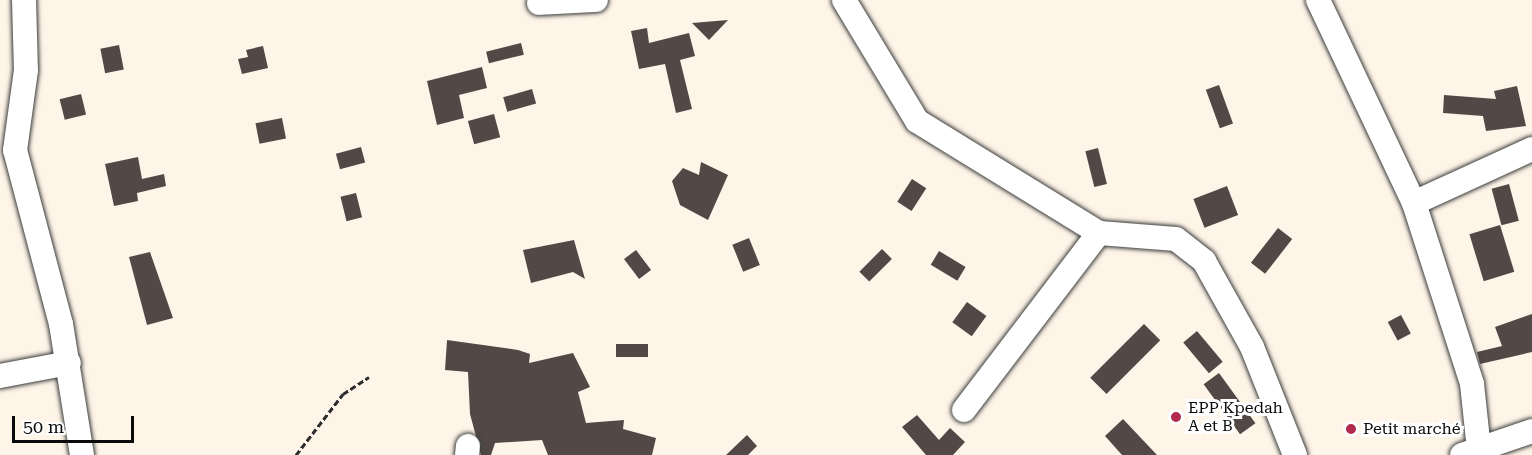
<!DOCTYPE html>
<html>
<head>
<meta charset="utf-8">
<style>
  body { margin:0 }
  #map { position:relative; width:1532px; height:455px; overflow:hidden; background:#fef5e8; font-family:"Roboto Serif",serif }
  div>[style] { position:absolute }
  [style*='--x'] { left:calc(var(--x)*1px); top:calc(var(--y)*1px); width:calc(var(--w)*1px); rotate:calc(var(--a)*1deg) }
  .building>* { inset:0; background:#524947; transform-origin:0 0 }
  .path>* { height:3px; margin-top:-1.5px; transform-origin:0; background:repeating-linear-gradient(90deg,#2c2c2c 0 6px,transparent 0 9px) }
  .roads { filter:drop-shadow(0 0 2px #3d3d3d) drop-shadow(0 0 2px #3d3d3d) }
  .minor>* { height:24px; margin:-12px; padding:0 12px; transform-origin:12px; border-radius:12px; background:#fff }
  .dots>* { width:16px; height:16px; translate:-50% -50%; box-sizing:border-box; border:3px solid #fff; border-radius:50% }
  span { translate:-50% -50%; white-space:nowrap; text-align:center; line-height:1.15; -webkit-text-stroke:6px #fff; paint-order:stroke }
  .poi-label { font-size:16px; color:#0a0a0a }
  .left { translate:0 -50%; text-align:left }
  .scale { position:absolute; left:12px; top:416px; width:122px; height:27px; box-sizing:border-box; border:3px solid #0a0a0a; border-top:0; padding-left:8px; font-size:18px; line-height:21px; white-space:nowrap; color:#0a0a0a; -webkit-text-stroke:4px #fff; paint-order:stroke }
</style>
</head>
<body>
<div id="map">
  <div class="building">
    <div style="clip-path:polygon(728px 20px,709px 40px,692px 23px)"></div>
    <div style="clip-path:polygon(647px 28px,649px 43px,689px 33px,695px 56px,680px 60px,692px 109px,676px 113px,665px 64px,639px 69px,631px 31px)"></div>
    <div style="left:521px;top:43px;width:12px;height:36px;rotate:76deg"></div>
    <div style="left:119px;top:45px;width:25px;height:19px;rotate:79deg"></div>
    <div style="clip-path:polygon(263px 46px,268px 68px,242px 74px,238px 59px,248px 57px,246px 50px)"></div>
    <div style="clip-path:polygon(482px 67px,487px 88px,459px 95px,464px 118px,437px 125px,427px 81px)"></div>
    <div style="left:1219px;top:85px;width:41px;height:14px;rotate:70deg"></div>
    <div style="clip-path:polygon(1517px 86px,1526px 126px,1486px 131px,1483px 116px,1443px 113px,1444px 95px,1496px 99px,1494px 91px)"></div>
    <div style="left:532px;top:89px;width:15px;height:30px;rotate:74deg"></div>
    <div style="left:81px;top:94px;width:21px;height:22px;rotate:76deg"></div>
    <div style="left:494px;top:114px;width:24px;height:27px;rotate:75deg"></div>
    <div style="left:282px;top:118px;width:21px;height:27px;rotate:79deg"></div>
    <div style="left:361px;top:147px;width:16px;height:26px;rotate:75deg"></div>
    <div style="left:1098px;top:148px;width:37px;height:13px;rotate:76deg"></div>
    <div style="clip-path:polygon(138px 157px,142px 179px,164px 174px,166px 186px,137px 193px,138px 201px,114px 206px,105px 164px)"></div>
    <div style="clip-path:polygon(701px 162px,728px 175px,708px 220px,680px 205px,672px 181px,683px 168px,699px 175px)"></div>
    <div style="left:912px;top:179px;width:17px;height:27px;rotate:33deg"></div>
    <div style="left:1509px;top:184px;width:38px;height:18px;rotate:75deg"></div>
    <div style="left:1227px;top:186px;width:31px;height:36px;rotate:69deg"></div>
    <div style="left:356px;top:193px;width:25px;height:16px;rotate:76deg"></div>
    <div style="left:1500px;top:225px;width:49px;height:32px;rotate:73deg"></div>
    <div style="left:1278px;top:228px;width:18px;height:44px;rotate:38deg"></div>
    <div style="left:749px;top:238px;width:29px;height:18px;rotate:68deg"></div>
    <div style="clip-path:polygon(574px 240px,585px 279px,573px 272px,531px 283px,523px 250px)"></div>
    <div style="left:882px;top:249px;width:14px;height:32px;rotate:45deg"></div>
    <div style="left:636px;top:250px;width:25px;height:15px;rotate:53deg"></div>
    <div style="left:939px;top:251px;width:31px;height:16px;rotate:31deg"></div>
    <div style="clip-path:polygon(150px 252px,173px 318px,147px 325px,129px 257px)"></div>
    <div style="left:967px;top:302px;width:24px;height:25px;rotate:36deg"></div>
    <div style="clip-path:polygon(1532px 314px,1532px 352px,1480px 364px,1477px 352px,1502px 346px,1495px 327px)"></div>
    <div style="left:1401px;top:315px;width:21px;height:15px;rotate:62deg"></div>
    <div style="left:1144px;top:324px;width:23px;height:76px;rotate:45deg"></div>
    <div style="left:1197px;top:331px;width:40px;height:18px;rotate:50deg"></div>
    <div style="clip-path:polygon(447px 340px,518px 350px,530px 354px,529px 363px,573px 353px,590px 387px,578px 392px,586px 423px,624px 420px,623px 429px,656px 438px,652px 455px,548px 455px,542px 440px,495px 443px,491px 455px,481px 455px,470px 414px,468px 372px,445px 370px)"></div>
    <div style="left:648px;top:344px;width:13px;height:32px;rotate:90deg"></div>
    <div style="left:1219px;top:373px;width:62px;height:19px;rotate:54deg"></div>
    <div style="clip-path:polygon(917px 415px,939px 440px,950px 428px,965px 442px,953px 455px,926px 455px,902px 427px)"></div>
    <div style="clip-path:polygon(1123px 419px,1157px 455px,1122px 455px,1105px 436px)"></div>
    <div style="clip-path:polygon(747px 435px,757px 446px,748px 455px,726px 455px)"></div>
  </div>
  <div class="path">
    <div style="--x:296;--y:455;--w:77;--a:-52.4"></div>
    <div style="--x:343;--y:394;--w:31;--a:-33"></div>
  </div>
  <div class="roads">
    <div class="minor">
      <div style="--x:24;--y:0;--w:70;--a:88.4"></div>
      <div style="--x:26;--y:70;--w:81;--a:97.8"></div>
      <div style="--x:15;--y:150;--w:180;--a:75.2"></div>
      <div style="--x:61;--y:324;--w:133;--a:80.9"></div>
      <div style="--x:844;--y:0;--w:141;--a:58.9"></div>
      <div style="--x:917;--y:121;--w:214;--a:31.6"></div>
      <div style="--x:1099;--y:233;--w:77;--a:4.5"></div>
      <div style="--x:1176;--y:239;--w:36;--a:38"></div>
      <div style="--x:1204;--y:261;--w:98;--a:60.8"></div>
      <div style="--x:1252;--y:347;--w:116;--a:68.3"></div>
      <div style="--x:1318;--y:0;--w:225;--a:64.7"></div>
      <div style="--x:1414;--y:203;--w:190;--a:72.2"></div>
      <div style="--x:1472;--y:384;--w:65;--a:83.9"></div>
      <div style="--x:539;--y:3;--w:57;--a:-3"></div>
      <div style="--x:1414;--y:203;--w:130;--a:-24.6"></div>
      <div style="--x:0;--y:376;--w:70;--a:-10.7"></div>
      <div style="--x:964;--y:410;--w:223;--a:-52.7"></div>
      <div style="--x:467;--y:455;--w:9;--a:-84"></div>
      <div style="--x:1462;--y:455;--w:74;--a:-18.9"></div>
    </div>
  </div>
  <div class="dots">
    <div style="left:1176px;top:417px;background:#b22a4c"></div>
    <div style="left:1351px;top:429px;background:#b22a4c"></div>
  </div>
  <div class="poi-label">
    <span class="left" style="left:1188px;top:417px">EPP Kpedah<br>A et B</span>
    <span class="left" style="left:1363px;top:429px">Petit marché</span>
  </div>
  <div class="scale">50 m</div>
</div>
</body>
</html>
